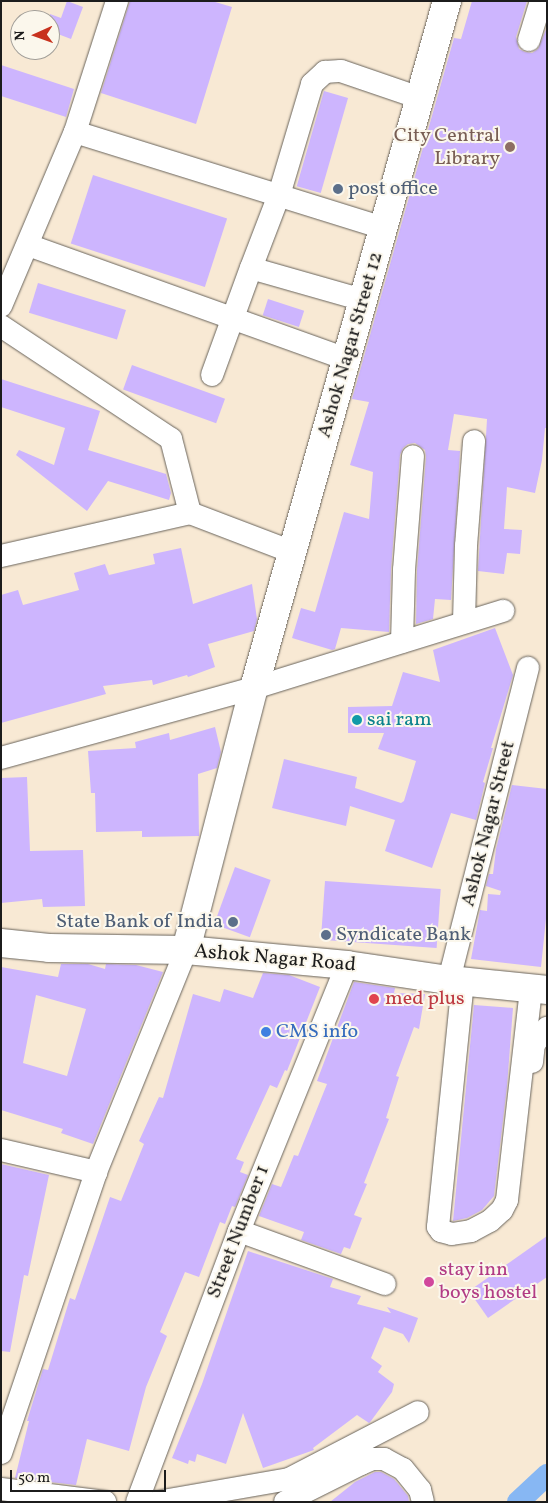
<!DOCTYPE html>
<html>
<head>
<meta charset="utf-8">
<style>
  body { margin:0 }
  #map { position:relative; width:548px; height:1503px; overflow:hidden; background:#f8e9d4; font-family:Vollkorn,serif }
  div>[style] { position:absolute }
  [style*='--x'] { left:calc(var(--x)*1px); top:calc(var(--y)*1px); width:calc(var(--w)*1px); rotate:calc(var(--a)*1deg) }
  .canal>* { height:22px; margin:-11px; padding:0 11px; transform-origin:11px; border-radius:11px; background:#87b7f3 }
  .building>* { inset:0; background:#cdb5fe; transform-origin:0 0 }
  .roads { filter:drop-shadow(0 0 1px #69645c) drop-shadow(0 0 1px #69645c) }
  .minor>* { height:22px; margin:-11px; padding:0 11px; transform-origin:11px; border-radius:11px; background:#fff }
  .tertiary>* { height:28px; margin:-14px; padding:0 14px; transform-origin:14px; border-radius:14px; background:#fff }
  .secondary>* { height:28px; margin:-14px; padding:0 14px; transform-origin:14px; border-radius:14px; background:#fff }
  .dots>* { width:14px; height:14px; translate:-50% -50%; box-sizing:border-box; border:2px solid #fbf7ec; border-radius:50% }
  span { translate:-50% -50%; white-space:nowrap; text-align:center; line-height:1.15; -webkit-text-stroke:4px #fbf7ec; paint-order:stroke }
  .education-label { font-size:20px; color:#785e54 }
  .right { translate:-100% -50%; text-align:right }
  .service-label { font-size:20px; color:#4e5e75 }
  .left { translate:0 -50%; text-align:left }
  .street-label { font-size:20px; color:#1c1c1c }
  .culture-label { font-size:20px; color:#0d838f }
  .health-label { font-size:20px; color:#be3a42 }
  .shop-label { font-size:20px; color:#366cbe }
  .hotel-label { font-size:20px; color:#b23c85 }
  .frame { position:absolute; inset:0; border:2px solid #1c1c1c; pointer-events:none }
  .north { position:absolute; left:10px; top:10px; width:50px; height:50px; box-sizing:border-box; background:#fbf7ec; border:1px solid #a29f99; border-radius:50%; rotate:268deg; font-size:14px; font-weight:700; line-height:20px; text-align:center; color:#1c1c1c }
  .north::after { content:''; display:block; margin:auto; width:18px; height:22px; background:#c8321e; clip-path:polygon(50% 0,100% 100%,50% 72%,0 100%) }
  .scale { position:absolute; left:10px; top:1470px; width:156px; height:22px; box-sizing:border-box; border:2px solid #1c1c1c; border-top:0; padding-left:6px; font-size:15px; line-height:18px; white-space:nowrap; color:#1c1c1c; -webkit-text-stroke:4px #fbf7ec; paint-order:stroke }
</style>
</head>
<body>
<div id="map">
  <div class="canal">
    <div style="--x:518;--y:1502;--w:40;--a:-43"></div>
  </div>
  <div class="building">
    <div style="clip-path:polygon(67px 1px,83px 7px,71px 39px,50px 31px,50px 14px,61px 18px)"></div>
    <div style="clip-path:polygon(130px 1px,212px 1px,232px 7px,196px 124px,101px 93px)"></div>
    <div style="clip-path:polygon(472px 1px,527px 1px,516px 37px,519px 49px,525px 52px,532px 53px,538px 49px,547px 27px,547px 428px,545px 428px,542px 460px,535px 493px,507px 487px,504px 529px,522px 530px,520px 554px,507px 553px,504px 574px,478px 571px,487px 419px,454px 414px,448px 450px,460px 451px,451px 600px,435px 599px,433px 619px,416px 624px,417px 571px,426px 457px,425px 450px,415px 443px,408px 444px,403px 448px,400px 455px,391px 569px,389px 632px,341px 628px,335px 649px,332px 650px,292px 638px,301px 608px,315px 612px,344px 512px,369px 519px,373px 472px,350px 465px,369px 402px,352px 399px,454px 38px,461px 39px)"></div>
    <div style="clip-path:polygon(1px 65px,74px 89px,66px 117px,1px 96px)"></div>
    <div style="left:324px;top:91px;width:25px;height:99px;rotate:16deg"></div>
    <div style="left:93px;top:175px;width:141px;height:72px;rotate:18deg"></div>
    <div style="left:38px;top:283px;width:92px;height:31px;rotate:17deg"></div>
    <div style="left:268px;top:299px;width:38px;height:17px;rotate:18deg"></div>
    <div style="left:132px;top:365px;width:99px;height:26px;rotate:20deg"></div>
    <div style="clip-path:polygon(1px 379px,100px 411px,88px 450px,166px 474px,171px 493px,169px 500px,108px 481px,87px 511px,16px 455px,19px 450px,54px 465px,65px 428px,1px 407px)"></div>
    <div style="clip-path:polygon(181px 548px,193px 604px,252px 584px,257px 619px,254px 631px,208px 644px,215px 667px,188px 677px,187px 675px,153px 685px,152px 680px,103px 686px,106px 694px,1px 723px,1px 595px,18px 590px,23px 605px,79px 590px,74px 573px,105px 564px,109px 575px,155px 564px,153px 554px)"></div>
    <div style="clip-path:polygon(495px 628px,513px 675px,491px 748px,493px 748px,483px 782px,485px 783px,476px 820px,451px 813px,432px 868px,385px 851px,395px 820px,350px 806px,346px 826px,272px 808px,284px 759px,357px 777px,355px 788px,401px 803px,404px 801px,416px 761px,378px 749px,384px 733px,348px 733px,348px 707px,392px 706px,403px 672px,440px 682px,433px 650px)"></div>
    <div style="clip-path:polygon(215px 727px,221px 752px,217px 768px,198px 774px,199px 836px,142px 837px,142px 831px,96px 832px,95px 793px,91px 793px,88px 751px,136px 748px,135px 742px,169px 733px,170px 740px)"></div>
    <div style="clip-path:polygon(27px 777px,30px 851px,83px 850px,85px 906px,43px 907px,42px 899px,1px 903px,1px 778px)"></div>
    <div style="clip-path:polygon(512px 785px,547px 789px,547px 909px,541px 967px,471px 959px,480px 910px,487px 911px,488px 894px,500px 895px,501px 891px,486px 886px,489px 874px,493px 874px,496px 849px)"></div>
    <div style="left:235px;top:867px;width:38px;height:61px;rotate:20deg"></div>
    <div style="left:325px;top:881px;width:116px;height:59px;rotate:4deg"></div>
    <div style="clip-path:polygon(evenodd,61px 964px,88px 964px,105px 969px,106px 964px,136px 965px,163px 972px,93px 1144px,61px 1133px,63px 1129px,1px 1110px,1px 967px,58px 977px,61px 964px,36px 995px,86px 1009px,67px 1076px,23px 1063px,36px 995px)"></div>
    <div style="clip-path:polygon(263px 973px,289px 975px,320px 987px,287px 1071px,285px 1070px,277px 1088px,270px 1085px,236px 1159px,244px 1162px,240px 1172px,248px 1175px,235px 1207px,232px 1206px,225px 1224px,220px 1222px,199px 1277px,185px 1272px,160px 1332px,167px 1336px,146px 1387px,129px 1451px,87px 1439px,76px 1485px,15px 1478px,29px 1421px,27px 1421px,43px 1369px,48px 1370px,70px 1298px,75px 1300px,110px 1197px,121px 1201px,144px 1144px,139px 1141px,159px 1097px,163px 1098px,193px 994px,220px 1002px,224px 989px,253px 998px)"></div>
    <div style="clip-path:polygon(354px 982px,395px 988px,394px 993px,425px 994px,419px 1029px,414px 1027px,396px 1076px,399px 1077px,386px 1118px,389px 1119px,364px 1183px,367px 1184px,354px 1215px,362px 1218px,350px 1249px,344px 1247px,341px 1254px,301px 1240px,304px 1232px,259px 1216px,272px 1184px,281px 1187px,294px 1155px,298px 1156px,327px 1084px,317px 1081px)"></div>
    <div style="clip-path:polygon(474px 1005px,513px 1008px,507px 1086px,494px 1196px,482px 1210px,467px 1218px,453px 1221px)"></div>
    <div style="clip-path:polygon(1px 1164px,49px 1175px,28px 1276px,24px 1275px,10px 1352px,1px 1351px)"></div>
    <div style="clip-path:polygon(547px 1236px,547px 1277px,488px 1318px,469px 1291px)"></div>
    <div style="clip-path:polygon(248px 1251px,333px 1279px,330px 1287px,361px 1296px,357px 1304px,391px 1313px,387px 1307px,418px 1318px,409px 1343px,403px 1334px,384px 1327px,371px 1358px,382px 1366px,378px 1372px,394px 1384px,392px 1392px,371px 1421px,369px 1423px,357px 1415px,313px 1448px,314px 1450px,263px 1468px,243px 1413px,226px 1464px,197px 1454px,195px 1462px,189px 1460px,188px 1464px,172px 1458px,202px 1384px)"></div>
    <div style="clip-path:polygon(375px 1472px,381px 1472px,394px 1479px,408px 1496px,409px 1502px,330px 1502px,355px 1482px)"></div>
  </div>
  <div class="roads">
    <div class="minor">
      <div style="--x:529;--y:40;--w:41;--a:-72.9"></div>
      <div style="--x:75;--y:132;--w:323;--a:17.3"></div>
      <div style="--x:28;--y:245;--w:339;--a:19.7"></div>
      <div style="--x:363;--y:300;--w:116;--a:-164.1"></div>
      <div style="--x:251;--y:268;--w:78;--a:-69"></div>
      <div style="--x:279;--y:195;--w:116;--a:-73.4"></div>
      <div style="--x:312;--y:84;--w:18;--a:-43"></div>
      <div style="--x:325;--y:72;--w:16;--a:-4"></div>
      <div style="--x:341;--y:71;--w:83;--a:18.9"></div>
      <div style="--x:1;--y:306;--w:189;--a:-67"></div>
      <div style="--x:75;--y:132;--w:138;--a:-72.2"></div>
      <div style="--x:1;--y:326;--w:204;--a:33.6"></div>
      <div style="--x:171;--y:439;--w:76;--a:75.6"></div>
      <div style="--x:212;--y:375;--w:114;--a:-70"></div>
      <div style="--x:1;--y:556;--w:194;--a:-12.8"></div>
      <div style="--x:190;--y:513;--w:109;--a:20.9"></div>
      <div style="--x:464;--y:622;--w:76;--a:-88.5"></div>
      <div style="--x:466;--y:546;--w:105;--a:-85.6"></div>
      <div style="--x:402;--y:642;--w:72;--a:-88.4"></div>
      <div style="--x:404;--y:570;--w:114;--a:-85.5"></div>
      <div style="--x:1;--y:758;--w:263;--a:-15.5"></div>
      <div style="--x:254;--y:688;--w:261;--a:-17.2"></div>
      <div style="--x:449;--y:980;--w:322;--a:-75.8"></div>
      <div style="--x:463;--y:981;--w:247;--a:95.8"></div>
      <div style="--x:438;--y:1227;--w:5;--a:53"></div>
      <div style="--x:441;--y:1231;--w:11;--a:15"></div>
      <div style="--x:452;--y:1234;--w:19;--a:-9"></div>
      <div style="--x:471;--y:1231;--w:21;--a:-28"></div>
      <div style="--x:490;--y:1221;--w:16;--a:-43"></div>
      <div style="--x:502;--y:1210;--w:11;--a:-63"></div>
      <div style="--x:507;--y:1200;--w:213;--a:-83.5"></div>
      <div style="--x:532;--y:1062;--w:18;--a:-84"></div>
      <div style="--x:534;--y:1044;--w:21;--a:-51"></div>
      <div style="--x:1;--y:1150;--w:98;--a:13"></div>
      <div style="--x:239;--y:1231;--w:155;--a:20"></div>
      <div style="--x:1;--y:1453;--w:297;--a:-71.3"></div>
      <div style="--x:96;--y:1172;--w:240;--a:-67.9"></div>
      <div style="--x:1;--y:1489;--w:105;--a:7.1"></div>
      <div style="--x:137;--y:1502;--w:290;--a:-69.4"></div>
      <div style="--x:239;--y:1231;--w:287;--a:-67.9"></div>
      <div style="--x:157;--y:1502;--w:134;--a:-9.9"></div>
      <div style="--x:289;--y:1479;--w:145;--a:-27.4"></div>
      <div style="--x:285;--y:1502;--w:85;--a:-26.6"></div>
      <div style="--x:361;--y:1464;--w:12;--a:-24"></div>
      <div style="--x:372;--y:1459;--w:12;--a:0"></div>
      <div style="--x:384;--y:1459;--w:21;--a:28"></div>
      <div style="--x:403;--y:1469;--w:27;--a:51"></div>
      <div style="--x:420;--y:1490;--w:12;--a:76"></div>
    </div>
    <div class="tertiary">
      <div style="--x:186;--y:950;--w:271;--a:-75.5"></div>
      <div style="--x:254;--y:688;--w:714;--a:-74.31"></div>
    </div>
    <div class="secondary">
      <div style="--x:1;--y:943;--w:48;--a:5.9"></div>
      <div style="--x:49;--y:948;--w:137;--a:0.8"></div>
      <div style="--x:186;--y:950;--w:162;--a:5.3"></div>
      <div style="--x:347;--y:965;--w:103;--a:8.4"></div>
      <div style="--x:449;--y:980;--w:99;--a:5.8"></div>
    </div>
  </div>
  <div class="dots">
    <div style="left:510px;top:147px;background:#8d6e63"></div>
    <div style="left:338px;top:189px;background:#5c6f8a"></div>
    <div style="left:357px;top:720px;background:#0f9aa8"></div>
    <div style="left:233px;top:922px;background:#5c6f8a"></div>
    <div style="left:326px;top:935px;background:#5c6f8a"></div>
    <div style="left:374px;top:999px;background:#e0444e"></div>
    <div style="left:266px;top:1032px;background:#3f7fe0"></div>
    <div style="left:429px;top:1282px;background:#d1479c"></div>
  </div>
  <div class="education-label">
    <span class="right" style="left:500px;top:148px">City Central<br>Library</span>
  </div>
  <div class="service-label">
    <span class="left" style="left:348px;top:189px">post office</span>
    <span class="right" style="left:223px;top:922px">State Bank of India</span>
    <span class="left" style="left:336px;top:935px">Syndicate Bank</span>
  </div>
  <div class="street-label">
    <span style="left:351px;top:345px;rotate:-74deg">Ashok Nagar Street 12</span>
    <span style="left:489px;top:824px;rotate:-76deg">Ashok Nagar Street</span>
    <span style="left:275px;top:959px;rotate:5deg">Ashok Nagar Road</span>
    <span style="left:239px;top:1232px;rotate:-69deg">Street Number 1</span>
  </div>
  <div class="culture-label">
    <span class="left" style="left:367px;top:720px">sai ram</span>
  </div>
  <div class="health-label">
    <span class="left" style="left:385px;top:999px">med plus</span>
  </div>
  <div class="shop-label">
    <span class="left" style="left:276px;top:1032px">CMS info</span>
  </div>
  <div class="hotel-label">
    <span class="left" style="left:439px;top:1282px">stay inn<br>boys hostel</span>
  </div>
  <div class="frame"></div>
  <div class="north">N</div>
  <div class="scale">50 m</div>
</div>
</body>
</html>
